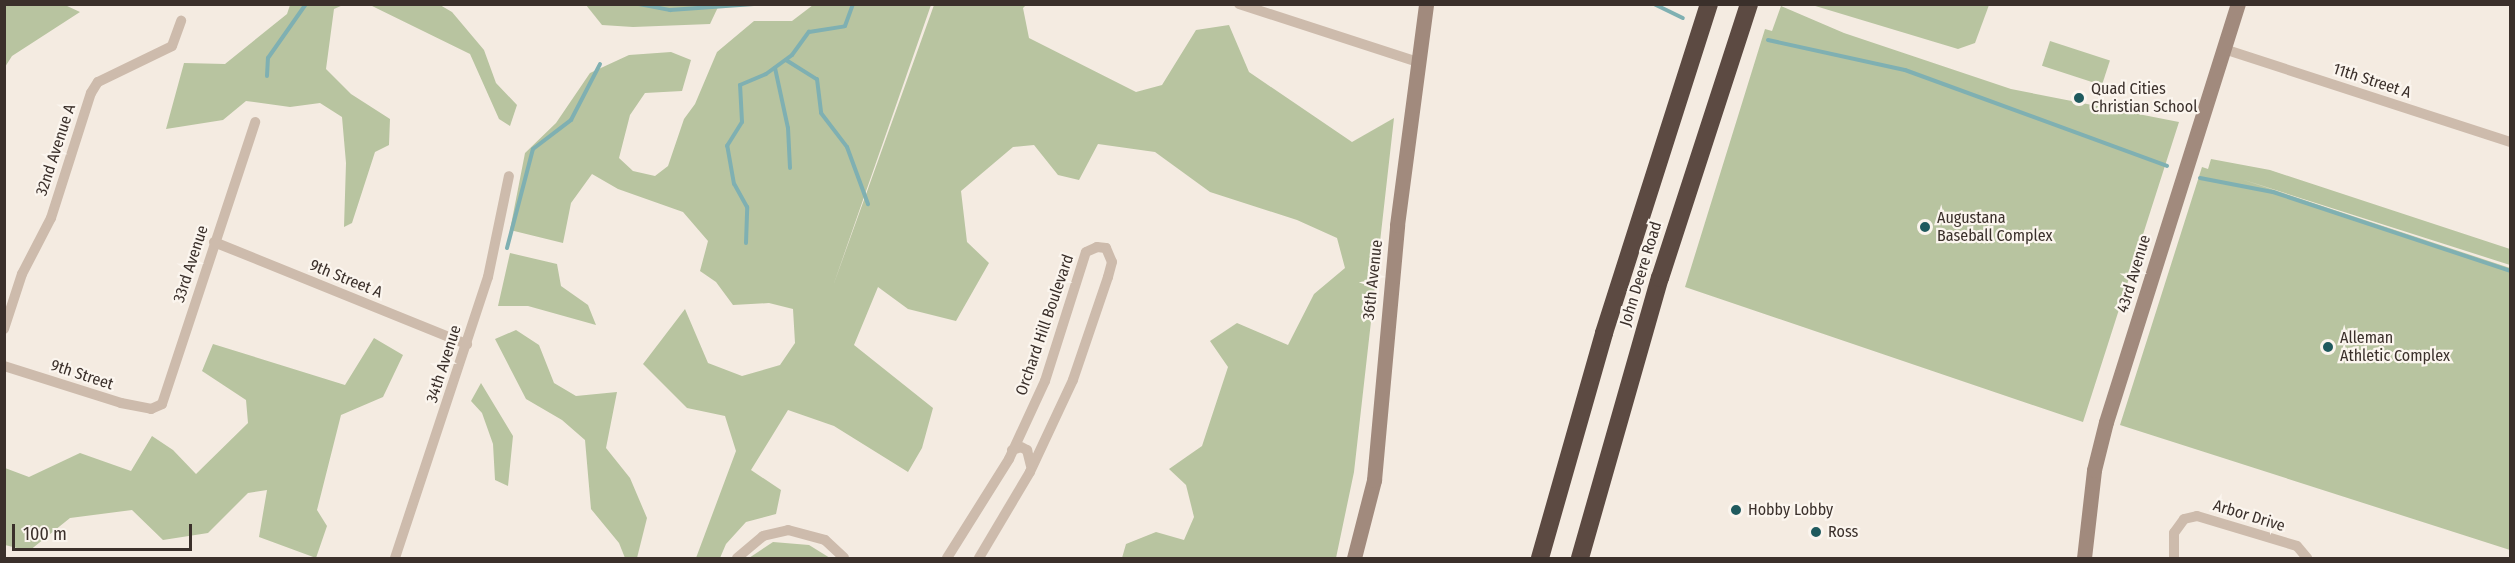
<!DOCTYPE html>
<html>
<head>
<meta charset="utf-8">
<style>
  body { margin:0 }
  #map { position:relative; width:2515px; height:563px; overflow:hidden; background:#f4ebe1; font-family:"Fira Sans Condensed",sans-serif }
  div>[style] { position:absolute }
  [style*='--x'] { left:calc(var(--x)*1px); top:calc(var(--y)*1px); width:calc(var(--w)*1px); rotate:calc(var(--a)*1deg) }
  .green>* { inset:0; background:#b8c4a0; transform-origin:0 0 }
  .stream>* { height:4px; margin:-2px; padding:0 2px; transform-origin:2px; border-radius:2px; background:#7fb0b2 }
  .street>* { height:10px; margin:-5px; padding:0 5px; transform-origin:5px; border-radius:5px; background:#cdbbac }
  .secondary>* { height:15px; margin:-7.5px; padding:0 7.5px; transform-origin:7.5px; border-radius:7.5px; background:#a18a7d }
  .highway>* { height:18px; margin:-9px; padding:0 9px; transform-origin:9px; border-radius:9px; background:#5c4a42 }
  .dots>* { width:16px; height:16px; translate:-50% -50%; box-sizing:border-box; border:3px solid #fbf5ee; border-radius:50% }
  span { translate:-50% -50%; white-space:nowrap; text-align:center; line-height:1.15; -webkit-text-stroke:4.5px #fbf5ee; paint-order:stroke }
  .street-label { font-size:16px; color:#3b302b }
  .poi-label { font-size:16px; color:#3b302b }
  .left { translate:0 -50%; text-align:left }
  .frame { position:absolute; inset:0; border:6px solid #3b302b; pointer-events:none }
  .scale { position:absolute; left:12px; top:524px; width:180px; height:27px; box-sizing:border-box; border:3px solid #3b302b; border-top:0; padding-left:8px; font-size:18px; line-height:21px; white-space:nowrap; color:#3b302b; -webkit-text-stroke:4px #fbf5ee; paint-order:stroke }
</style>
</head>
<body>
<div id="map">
  <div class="green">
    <div style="clip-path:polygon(5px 4px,65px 5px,80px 12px,12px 56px,5px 67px)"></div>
    <div style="clip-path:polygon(290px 5px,343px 5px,334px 9px,326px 69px,351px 94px,390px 119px,389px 145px,375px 152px,352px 223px,344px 227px,346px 163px,342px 117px,320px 103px,290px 107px,246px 101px,223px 120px,166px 129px,184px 63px,225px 64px,287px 14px)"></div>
    <div style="clip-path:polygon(370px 5px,440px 5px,452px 12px,484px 50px,496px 83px,517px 105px,510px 126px,499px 119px,470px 54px)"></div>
    <div style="clip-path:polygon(586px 5px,718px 4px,719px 5px,710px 24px,633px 27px,602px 25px)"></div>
    <div style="clip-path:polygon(813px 5px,931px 5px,833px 286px,934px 5px,1026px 5px,1023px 8px,1029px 38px,1136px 92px,1162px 85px,1196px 30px,1229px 25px,1249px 72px,1352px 142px,1394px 118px,1354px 472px,1336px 558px,1122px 558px,1126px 544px,1156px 532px,1184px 540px,1194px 517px,1186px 485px,1169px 469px,1202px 446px,1228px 367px,1210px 341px,1237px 323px,1288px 345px,1314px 294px,1345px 268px,1337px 238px,1297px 220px,1210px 192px,1155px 152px,1098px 144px,1079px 180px,1058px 175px,1034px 145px,1013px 147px,961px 191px,967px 242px,989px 263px,956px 321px,908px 309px,878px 287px,854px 345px,933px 408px,922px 448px,908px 472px,834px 426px,788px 410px,751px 470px,781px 490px,776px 514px,746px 522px,726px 544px,720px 558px,696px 558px,736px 451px,725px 416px,687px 408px,643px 364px,685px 309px,708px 363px,742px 376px,780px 365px,795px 343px,793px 309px,769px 303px,733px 305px,716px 282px,700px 271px,708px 241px,683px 212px,618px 189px,592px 174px,571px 203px,563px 243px,510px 230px,525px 153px,556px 123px,590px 73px,629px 55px,671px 52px,691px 60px,682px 91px,645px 93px,630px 115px,619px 158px,633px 171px,655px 176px,668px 166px,684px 119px,695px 104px,717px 52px,754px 21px,792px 21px)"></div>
    <div style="clip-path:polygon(1812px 5px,1989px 4px,1989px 5px,1975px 43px,1958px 49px)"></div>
    <div style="clip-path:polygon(1781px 6px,1844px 33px,2011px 89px,2179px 122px,2083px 422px,1685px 287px,1765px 29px,1772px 31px)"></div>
    <div style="left:2050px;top:41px;width:63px;height:26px;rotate:18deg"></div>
    <div style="clip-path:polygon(2211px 159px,2270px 170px,2510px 249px,2510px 265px,2241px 179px,2510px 268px,2510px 550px,2120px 425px,2202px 167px,2208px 169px)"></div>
    <div style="clip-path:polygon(510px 253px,557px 264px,561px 286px,588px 305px,596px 325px,528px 306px,498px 306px)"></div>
    <div style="clip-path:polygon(516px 330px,539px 345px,554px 383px,576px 396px,617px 392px,606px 448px,630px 478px,647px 518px,637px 558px,625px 558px,619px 543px,591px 509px,585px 440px,562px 420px,526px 399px,495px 339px)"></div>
    <div style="clip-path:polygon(374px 338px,403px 355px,383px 397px,341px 415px,317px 510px,327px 526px,316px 558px,259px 537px,267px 490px,248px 493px,208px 533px,163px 540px,132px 510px,70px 518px,29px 551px,5px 545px,5px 468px,29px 477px,80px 453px,131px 471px,152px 436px,173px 450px,196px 474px,248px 423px,246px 400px,202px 371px,213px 344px,345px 385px)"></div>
    <div style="clip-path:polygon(481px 383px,513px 436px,508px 486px,495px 480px,493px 444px,482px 413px,471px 401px)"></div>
    <div style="clip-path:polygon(773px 542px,809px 545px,830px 558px,749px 558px)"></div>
  </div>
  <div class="stream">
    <div style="--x:639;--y:4;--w:32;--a:11"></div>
    <div style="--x:670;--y:10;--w:84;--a:-4.1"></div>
    <div style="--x:1654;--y:4;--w:32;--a:26"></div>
    <div style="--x:1768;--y:40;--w:140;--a:12.4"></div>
    <div style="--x:1905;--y:70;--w:279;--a:20.1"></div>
    <div style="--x:786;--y:60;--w:36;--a:32"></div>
    <div style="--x:817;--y:79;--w:34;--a:83"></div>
    <div style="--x:821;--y:113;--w:43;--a:52.6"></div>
    <div style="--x:847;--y:147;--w:61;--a:69.8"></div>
    <div style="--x:775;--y:68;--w:61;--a:77.8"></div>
    <div style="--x:788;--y:128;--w:40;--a:87.1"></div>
    <div style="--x:267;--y:76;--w:18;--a:-87"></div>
    <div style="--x:268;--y:58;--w:66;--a:-54.9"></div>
    <div style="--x:2200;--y:178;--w:74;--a:10.9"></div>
    <div style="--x:2273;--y:192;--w:250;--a:18.4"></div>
    <div style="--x:746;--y:243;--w:36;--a:-88"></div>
    <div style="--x:747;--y:207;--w:26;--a:-119"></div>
    <div style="--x:734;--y:184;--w:39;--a:-100"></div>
    <div style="--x:727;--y:146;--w:28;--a:-58"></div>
    <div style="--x:742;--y:122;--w:37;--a:-93"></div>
    <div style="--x:740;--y:85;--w:28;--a:-23"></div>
    <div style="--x:766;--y:74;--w:32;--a:-36"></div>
    <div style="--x:792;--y:55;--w:29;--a:-54"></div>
    <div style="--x:809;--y:32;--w:36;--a:-9"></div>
    <div style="--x:845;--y:26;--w:23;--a:-70"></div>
    <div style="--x:507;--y:248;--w:102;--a:-75.3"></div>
    <div style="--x:533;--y:149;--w:48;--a:-37.3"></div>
    <div style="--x:571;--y:120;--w:63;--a:-62.6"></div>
  </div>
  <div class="street">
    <div style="--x:1239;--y:4;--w:188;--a:18"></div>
    <div style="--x:2224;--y:49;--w:301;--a:18"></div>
    <div style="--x:214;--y:242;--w:273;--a:22"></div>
    <div style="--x:4;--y:329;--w:58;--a:-71.9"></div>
    <div style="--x:22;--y:274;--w:63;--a:-62.6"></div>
    <div style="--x:51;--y:218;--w:131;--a:-72.3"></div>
    <div style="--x:91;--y:93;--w:13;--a:-58"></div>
    <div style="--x:98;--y:82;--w:82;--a:-25.9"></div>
    <div style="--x:172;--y:46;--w:27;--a:-70"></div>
    <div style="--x:4;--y:366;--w:123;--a:17.5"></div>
    <div style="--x:121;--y:403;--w:31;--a:11"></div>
    <div style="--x:151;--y:409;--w:12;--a:-24"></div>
    <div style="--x:162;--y:404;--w:297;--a:-71.7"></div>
    <div style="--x:1012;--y:450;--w:9;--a:-18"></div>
    <div style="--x:1021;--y:447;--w:7;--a:27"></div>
    <div style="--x:1027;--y:450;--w:16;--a:76"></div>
    <div style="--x:395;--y:558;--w:296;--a:-71.7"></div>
    <div style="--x:488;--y:277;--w:103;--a:-78.3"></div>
    <div style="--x:737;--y:558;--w:34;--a:-40"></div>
    <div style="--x:763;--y:536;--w:26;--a:-13"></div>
    <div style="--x:788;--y:530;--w:38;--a:15"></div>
    <div style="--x:825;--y:540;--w:26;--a:43"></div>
    <div style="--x:947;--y:558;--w:117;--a:-57.9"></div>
    <div style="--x:1009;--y:459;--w:86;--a:-65.2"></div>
    <div style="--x:1045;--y:381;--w:135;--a:-72.4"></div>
    <div style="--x:1086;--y:252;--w:12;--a:-24"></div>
    <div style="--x:1097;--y:247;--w:9;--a:6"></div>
    <div style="--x:1106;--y:248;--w:15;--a:67"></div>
    <div style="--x:1112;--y:262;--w:16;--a:105"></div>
    <div style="--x:1108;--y:277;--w:109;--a:108.8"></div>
    <div style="--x:1073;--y:380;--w:102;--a:115.1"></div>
    <div style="--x:1030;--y:472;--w:100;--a:120.7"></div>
    <div style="--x:2174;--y:558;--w:25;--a:-90"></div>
    <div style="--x:2174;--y:533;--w:17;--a:-54"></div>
    <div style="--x:2184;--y:519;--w:13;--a:-13"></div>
    <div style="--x:2197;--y:516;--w:104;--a:16.7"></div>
    <div style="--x:2297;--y:546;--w:16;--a:50"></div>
  </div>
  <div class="secondary">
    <div style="--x:1354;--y:558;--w:81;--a:-75.6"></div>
    <div style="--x:1374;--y:480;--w:256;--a:-84.8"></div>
    <div style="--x:1397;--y:225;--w:223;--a:-82.5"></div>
    <div style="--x:2084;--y:558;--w:89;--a:-83.5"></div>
    <div style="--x:2094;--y:470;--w:49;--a:-76"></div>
    <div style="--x:2106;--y:422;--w:438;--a:-72.5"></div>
  </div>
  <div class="highway">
    <div style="--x:1540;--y:558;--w:234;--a:-74.1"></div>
    <div style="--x:1604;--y:333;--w:345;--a:-72.3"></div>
    <div style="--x:1580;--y:558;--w:291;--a:-74.1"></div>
    <div style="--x:1660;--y:278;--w:288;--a:-72"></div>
  </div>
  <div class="dots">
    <div style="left:2079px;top:98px;background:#1f5a5e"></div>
    <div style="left:1925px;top:227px;background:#1f5a5e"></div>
    <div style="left:2328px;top:347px;background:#1f5a5e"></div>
    <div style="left:1736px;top:510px;background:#1f5a5e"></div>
    <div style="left:1816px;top:532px;background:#1f5a5e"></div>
  </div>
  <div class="street-label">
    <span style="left:2372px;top:81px;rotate:18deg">11th Street A</span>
    <span style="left:56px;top:150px;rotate:-72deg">32nd Avenue A</span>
    <span style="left:191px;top:264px;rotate:-72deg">33rd Avenue</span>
    <span style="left:1641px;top:274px;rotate:-73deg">John Deere Road</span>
    <span style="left:2134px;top:274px;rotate:-73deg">43rd Avenue</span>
    <span style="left:346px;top:279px;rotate:22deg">9th Street A</span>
    <span style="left:1373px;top:280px;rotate:-84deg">36th Avenue</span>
    <span style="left:1045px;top:325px;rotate:-71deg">Orchard Hill Boulevard</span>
    <span style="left:444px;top:364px;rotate:-72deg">34th Avenue</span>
    <span style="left:82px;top:375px;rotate:18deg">9th Street</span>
    <span style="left:2249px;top:516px;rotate:17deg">Arbor Drive</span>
  </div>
  <div class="poi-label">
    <span class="left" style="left:2091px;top:98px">Quad Cities<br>Christian School</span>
    <span class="left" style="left:1937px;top:227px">Augustana<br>Baseball Complex</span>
    <span class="left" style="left:2340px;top:347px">Alleman<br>Athletic Complex</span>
    <span class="left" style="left:1748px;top:510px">Hobby Lobby</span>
    <span class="left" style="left:1828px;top:532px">Ross</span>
  </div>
  <div class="frame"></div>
  <div class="scale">100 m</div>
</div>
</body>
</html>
